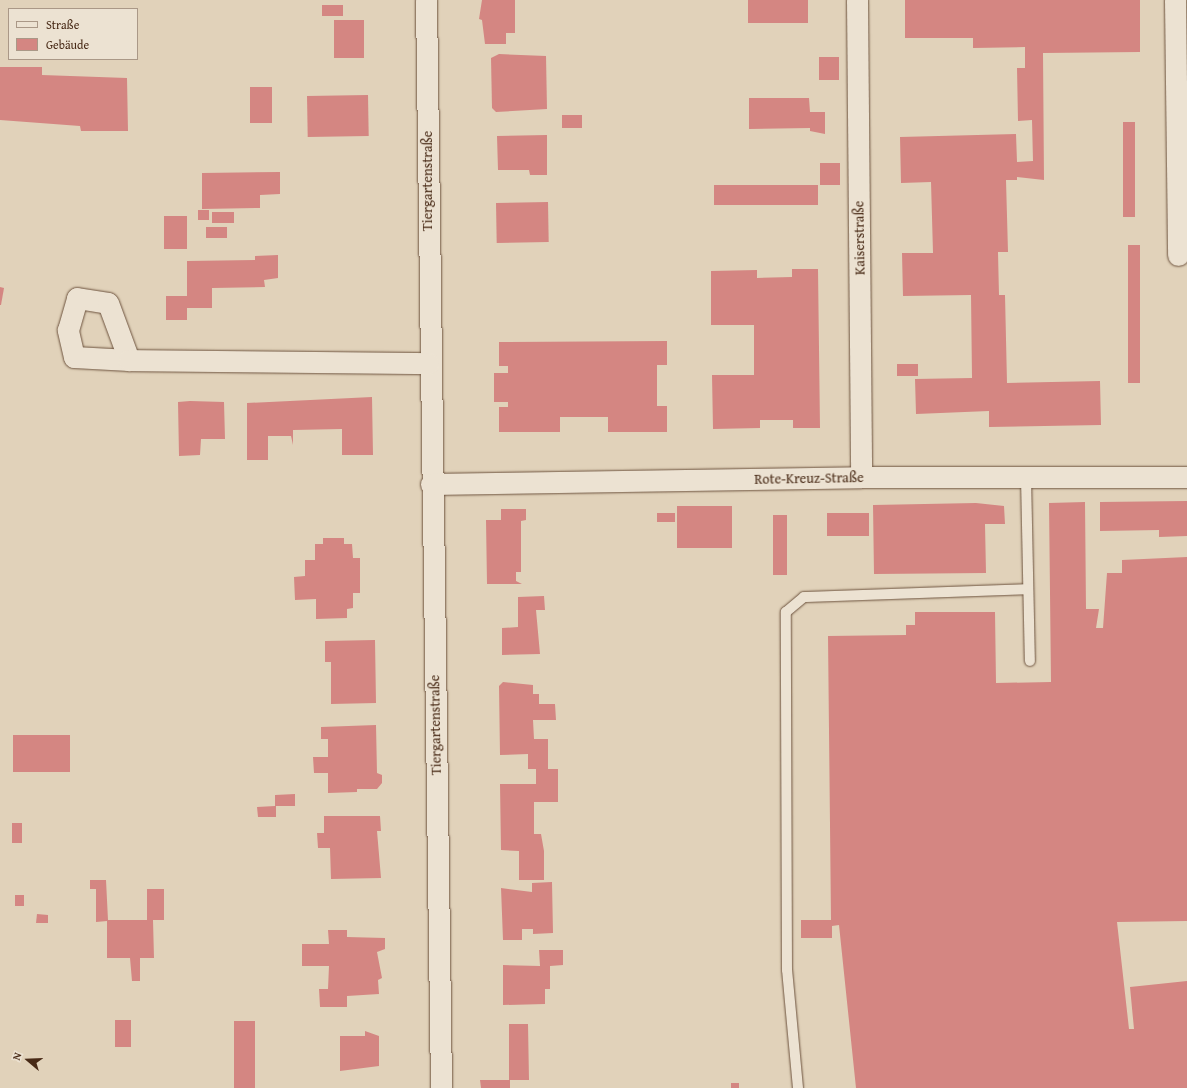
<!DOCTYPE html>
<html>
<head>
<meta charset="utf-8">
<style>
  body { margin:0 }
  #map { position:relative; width:1187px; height:1088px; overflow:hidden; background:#e1d2ba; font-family:"Gentium Book Plus",serif }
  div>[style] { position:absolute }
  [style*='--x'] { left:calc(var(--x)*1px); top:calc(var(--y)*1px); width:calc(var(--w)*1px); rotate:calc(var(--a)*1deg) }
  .building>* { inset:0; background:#d48682; transform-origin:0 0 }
  .roads { filter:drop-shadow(0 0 1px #6e543f) drop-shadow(0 0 1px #6e543f) }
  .service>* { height:10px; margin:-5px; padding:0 5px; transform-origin:5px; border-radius:5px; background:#ece2d2 }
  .minor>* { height:21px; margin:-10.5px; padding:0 10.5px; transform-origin:10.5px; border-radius:10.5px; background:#ece2d2 }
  span { translate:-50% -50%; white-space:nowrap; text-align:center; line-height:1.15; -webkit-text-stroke:3px #ece2d2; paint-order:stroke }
  .street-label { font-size:14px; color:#482a16 }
  .legend { position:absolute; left:8px; top:8px; width:130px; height:52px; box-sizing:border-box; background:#ece2d2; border:1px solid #aa9887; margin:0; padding:5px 7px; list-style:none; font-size:12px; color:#482a16 }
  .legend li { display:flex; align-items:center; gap:8px; height:20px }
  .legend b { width:20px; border:1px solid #aa9887 }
  .north { position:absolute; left:8px; top:1040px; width:40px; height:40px; -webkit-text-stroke:3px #ece2d2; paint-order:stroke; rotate:289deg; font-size:11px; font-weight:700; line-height:16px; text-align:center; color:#482a16 }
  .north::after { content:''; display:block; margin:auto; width:14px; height:18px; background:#482a16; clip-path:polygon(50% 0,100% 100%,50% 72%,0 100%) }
</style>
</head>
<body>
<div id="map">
  <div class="building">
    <div style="clip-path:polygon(482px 0,515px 0,515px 33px,506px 33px,506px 44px,485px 44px,482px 20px,479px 19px)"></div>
    <div style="left:748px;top:0;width:60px;height:23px"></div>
    <div style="clip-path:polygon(905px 0,1140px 0,1140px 52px,1043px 53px,1044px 180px,1017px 177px,1017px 180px,1006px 180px,1008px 252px,998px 252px,999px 295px,1005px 295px,1007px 383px,1100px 381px,1101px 425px,989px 427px,989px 411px,916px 414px,915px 379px,972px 378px,971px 295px,903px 296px,902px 253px,933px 253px,931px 182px,901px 183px,900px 137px,1016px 134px,1017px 162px,1033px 161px,1032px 120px,1018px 121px,1017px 68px,1025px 68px,1025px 47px,973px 48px,973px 38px,905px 38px)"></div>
    <div style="left:322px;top:5px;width:21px;height:11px"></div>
    <div style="left:334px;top:20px;width:30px;height:38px"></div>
    <div style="clip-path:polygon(499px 54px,546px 56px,547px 109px,496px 112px,492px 108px,491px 58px)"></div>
    <div style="left:819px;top:57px;width:20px;height:23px"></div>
    <div style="clip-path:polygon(0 67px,42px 67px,42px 75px,127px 78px,128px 131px,81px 131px,80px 126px,0 120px)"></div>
    <div style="left:250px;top:87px;width:22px;height:36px"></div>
    <div style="left:368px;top:95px;width:41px;height:61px;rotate:89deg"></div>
    <div style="clip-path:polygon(749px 98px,809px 98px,810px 112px,825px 112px,825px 134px,810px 131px,810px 128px,749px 129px)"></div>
    <div style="left:562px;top:115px;width:20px;height:13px"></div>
    <div style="left:1123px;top:122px;width:12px;height:95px"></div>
    <div style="clip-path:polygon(547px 135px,547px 175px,530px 175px,529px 170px,498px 170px,497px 136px)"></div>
    <div style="left:820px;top:163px;width:20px;height:22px"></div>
    <div style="clip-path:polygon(280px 172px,280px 194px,260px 195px,260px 208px,202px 209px,202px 173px)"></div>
    <div style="left:818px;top:185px;width:20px;height:104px;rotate:90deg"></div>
    <div style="left:548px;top:202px;width:40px;height:52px;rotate:89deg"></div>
    <div style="left:198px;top:210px;width:11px;height:10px"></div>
    <div style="left:212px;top:212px;width:22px;height:11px"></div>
    <div style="left:187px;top:216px;width:33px;height:23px;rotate:90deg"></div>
    <div style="left:206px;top:227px;width:21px;height:11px"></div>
    <div style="left:1128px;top:245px;width:12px;height:138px"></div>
    <div style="clip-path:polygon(278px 255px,278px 278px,264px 280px,265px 287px,212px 288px,212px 308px,187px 308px,187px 320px,166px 320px,166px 296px,187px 296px,187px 261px,255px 260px,255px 256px)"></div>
    <div style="clip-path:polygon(792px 269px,818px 269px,820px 428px,793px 428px,793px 420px,760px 420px,760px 428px,713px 429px,712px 375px,754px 375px,754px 325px,711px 325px,711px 271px,757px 270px,757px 278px,792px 277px)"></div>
    <div style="clip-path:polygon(0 287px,4px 288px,1px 305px,0 305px)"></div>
    <div style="clip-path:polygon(667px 341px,667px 365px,657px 365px,657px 406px,667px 406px,667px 432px,608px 432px,608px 417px,560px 417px,560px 432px,499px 432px,499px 407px,508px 407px,508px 402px,494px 402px,494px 373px,508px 373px,508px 366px,499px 366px,499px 342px)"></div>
    <div style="left:897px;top:364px;width:21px;height:12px"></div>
    <div style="clip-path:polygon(372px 397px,373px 455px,342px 455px,342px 429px,293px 430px,293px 445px,291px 436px,268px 436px,268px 460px,247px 460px,247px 403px)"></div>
    <div style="clip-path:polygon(190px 401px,224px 402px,225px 439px,201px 439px,200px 455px,179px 456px,178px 402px)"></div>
    <div style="clip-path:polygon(1187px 501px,1187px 536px,1159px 537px,1159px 530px,1100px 531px,1100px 502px)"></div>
    <div style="clip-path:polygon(1085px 502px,1086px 609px,1099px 609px,1096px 628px,1103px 628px,1107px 573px,1122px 573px,1122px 560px,1187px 557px,1187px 921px,1117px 922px,1129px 1029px,1134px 1029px,1130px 987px,1187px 981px,1187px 1088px,856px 1088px,839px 925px,832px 926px,832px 938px,801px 938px,801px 920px,831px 920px,828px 636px,906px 635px,906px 625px,915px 625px,915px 612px,995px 612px,996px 683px,1051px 682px,1049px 503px)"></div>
    <div style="clip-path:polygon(976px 503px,1004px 506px,1005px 524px,985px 524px,986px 573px,874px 574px,873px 505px)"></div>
    <div style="left:732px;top:506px;width:42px;height:55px;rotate:90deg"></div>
    <div style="clip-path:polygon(501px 509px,526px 509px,526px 520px,521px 521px,521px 572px,516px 572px,516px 581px,522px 584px,487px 584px,486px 520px,501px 520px)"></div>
    <div style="left:657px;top:513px;width:18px;height:9px"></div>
    <div style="left:827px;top:513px;width:42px;height:23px"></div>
    <div style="left:773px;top:515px;width:14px;height:60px"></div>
    <div style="clip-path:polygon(323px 538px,344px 538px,344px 544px,352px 544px,353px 558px,360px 558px,360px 593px,353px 593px,353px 608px,347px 609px,347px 618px,316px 619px,316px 599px,295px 600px,294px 577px,305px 576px,305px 560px,315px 560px,315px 544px,323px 544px)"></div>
    <div style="clip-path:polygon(544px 596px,545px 610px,536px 610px,540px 654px,502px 655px,502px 628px,518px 627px,518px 597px)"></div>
    <div style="clip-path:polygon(375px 640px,376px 703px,331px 704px,331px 662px,325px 662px,325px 641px)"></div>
    <div style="clip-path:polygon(503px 682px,533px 685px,533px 694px,539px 694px,539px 704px,555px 704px,556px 720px,533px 720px,534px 739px,548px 739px,548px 769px,558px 769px,558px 802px,534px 802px,534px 834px,541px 834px,544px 851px,544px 880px,519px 880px,519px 851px,501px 850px,500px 784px,536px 784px,536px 769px,528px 769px,528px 754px,500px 755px,499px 686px)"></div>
    <div style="clip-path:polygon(376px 725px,377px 773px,382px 775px,382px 783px,377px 789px,357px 789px,357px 792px,328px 793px,328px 773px,314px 773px,313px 757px,328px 757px,328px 739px,321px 739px,321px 727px)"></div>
    <div style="left:13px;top:735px;width:57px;height:37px"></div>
    <div style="clip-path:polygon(295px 794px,295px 806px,276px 806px,276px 817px,258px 817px,257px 807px,275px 806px,275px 795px)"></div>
    <div style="clip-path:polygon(324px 816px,380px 816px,381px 831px,377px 831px,381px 878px,331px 879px,330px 848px,318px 848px,317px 833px,324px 833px)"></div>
    <div style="left:12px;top:823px;width:10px;height:20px"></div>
    <div style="clip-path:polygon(90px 880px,106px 880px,108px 920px,147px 920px,147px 889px,164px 889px,164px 920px,153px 920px,154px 958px,140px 958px,140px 981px,132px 981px,130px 958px,107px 958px,107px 921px,96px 922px,96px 889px,90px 889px)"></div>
    <div style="clip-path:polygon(552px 882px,553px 933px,533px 934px,533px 929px,522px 929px,522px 940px,503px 940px,501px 888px,532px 892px,532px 883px)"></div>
    <div style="left:15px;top:895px;width:9px;height:11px"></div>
    <div style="clip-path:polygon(37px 914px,48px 915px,48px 923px,36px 923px)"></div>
    <div style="clip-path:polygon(328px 930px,347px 930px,347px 937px,385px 938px,385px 949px,377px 952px,382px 978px,378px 980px,379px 994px,347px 996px,347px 1007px,320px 1007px,319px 989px,328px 989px,329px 966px,302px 966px,302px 944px,329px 944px)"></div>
    <div style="clip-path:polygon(539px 950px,563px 950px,563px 965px,550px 966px,550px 989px,545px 989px,545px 1004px,503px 1005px,503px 965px,540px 966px)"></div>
    <div style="left:115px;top:1020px;width:16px;height:27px"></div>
    <div style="left:234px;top:1021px;width:21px;height:67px"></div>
    <div style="clip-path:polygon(509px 1024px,528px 1024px,529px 1080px,510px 1080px,510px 1088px,481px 1088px,480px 1080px,509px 1080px)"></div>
    <div style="clip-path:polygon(365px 1031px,379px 1036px,379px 1066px,340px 1071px,340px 1036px,365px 1036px)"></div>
    <div style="left:731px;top:1083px;width:8px;height:5px"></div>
  </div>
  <div class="roads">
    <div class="service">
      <div style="--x:1026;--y:477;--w:184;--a:88.8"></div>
      <div style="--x:798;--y:1088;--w:119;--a:-95.3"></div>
      <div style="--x:787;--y:970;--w:358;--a:-90.2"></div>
      <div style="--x:786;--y:612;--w:23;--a:-40"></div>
      <div style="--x:804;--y:597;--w:224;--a:-2"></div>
    </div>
    <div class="minor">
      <div style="--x:426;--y:0;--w:1088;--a:89.21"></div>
      <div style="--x:857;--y:0;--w:477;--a:89.5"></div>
      <div style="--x:1175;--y:0;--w:255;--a:89.3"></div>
      <div style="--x:129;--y:360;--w:55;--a:-176.9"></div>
      <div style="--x:74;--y:357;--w:28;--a:-103"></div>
      <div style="--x:68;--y:330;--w:33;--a:-74"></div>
      <div style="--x:77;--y:298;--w:31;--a:9"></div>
      <div style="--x:108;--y:303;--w:61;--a:69.8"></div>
      <div style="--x:129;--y:360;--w:299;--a:0.6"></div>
      <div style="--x:431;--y:484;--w:430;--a:-0.9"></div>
      <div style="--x:861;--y:477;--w:326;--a:0"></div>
    </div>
  </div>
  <div class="street-label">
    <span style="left:427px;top:181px;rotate:-90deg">Tiergartenstraße</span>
    <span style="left:859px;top:238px;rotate:-91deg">Kaiserstraße</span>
    <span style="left:809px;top:478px;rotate:-1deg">Rote-Kreuz-Straße</span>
    <span style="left:435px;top:725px;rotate:-91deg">Tiergartenstraße</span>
  </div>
  <ul class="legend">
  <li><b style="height:5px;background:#ece2d2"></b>Straße</li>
  <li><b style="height:11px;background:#d48682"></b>Gebäude</li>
  </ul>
  <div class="north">N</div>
</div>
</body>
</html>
